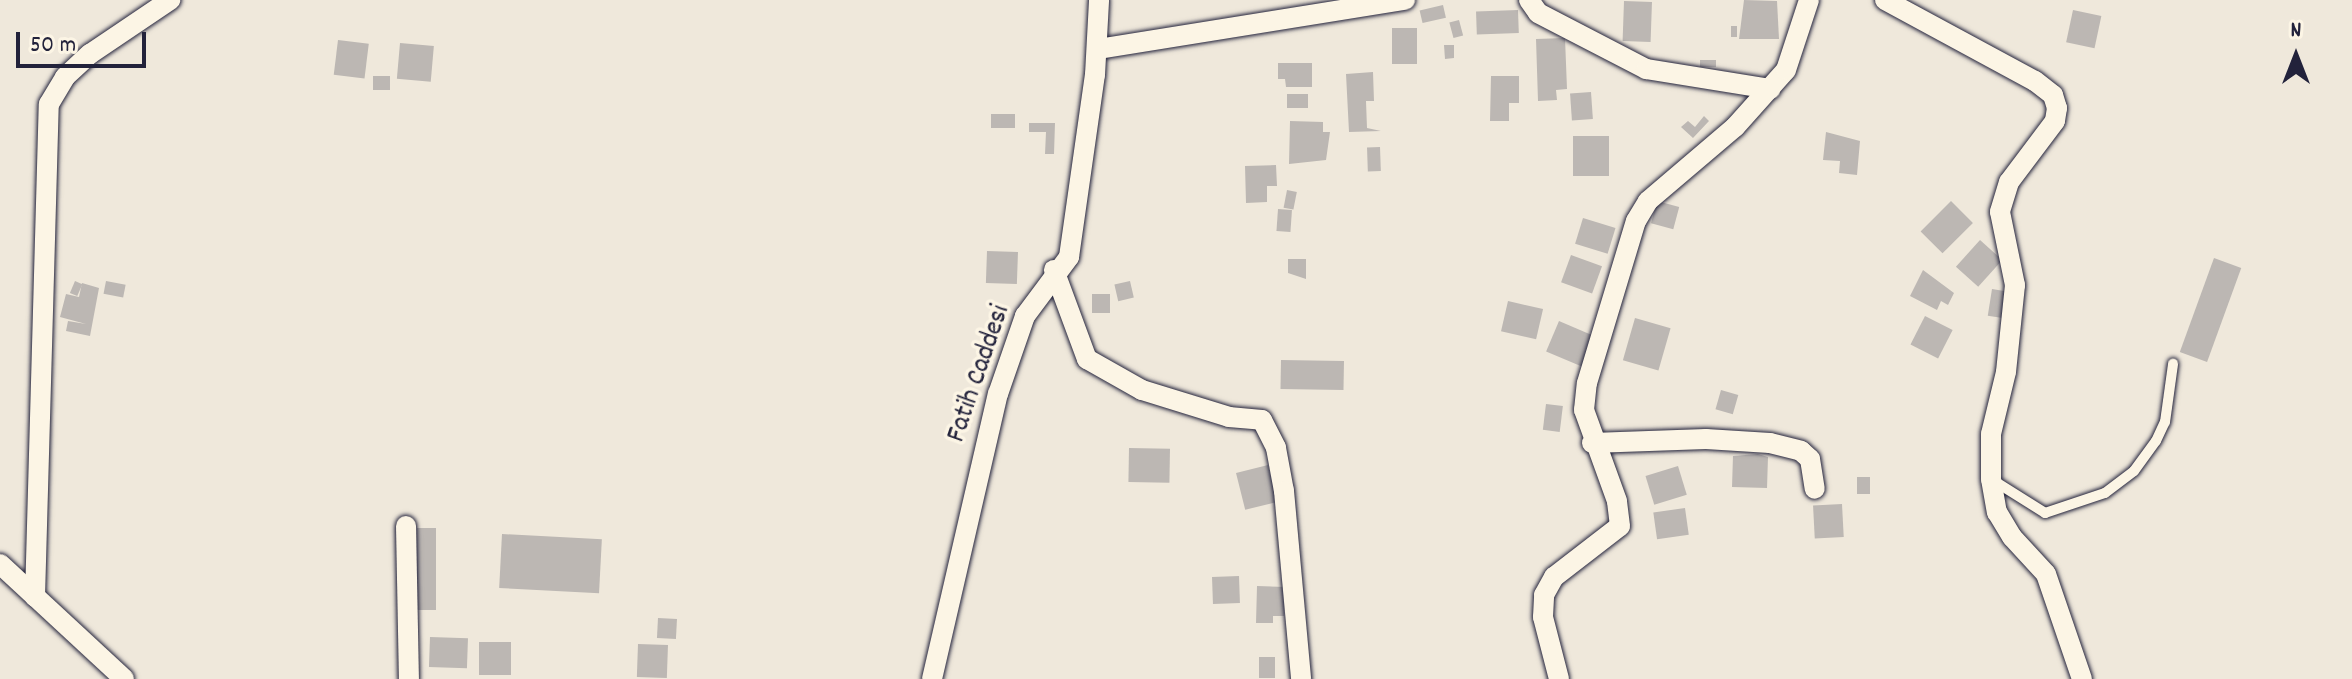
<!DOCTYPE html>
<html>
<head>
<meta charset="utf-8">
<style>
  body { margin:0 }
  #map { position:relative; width:2352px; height:679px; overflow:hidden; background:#efe8db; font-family:Dekko,sans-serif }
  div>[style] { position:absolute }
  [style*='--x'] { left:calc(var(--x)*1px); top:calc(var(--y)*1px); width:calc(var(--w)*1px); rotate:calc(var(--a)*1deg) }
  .building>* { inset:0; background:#bcb7b3; transform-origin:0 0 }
  .roads { filter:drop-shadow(0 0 2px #22223b) drop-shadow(0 0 2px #22223b) }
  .lane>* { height:10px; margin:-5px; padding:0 5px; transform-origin:5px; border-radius:5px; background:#fcf5e5 }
  .street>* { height:20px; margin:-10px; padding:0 10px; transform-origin:10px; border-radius:10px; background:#fcf5e5 }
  span { translate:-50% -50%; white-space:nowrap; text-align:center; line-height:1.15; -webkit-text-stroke:7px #fcf5e5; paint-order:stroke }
  .street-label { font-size:28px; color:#22223b }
  .north { position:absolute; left:2256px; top:16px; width:80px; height:80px; -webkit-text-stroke:6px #fcf5e5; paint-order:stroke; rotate:0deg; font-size:22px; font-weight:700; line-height:32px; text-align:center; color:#22223b }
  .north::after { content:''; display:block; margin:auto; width:28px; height:36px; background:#22223b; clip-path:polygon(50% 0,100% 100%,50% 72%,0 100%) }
  .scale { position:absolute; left:16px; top:32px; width:130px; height:36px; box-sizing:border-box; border:4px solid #22223b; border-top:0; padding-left:10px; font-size:24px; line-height:28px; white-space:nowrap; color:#22223b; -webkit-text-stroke:6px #fcf5e5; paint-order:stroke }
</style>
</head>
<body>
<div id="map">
  <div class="building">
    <div style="clip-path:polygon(1744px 0,1777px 1px,1779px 39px,1739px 39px)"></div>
    <div style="left:1624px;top:1px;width:28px;height:40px;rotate:2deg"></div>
    <div style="left:1443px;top:5px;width:13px;height:24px;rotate:77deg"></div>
    <div style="left:1518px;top:10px;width:23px;height:42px;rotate:88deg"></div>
    <div style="left:2073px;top:10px;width:29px;height:33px;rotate:12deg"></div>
    <div style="left:1459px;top:20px;width:16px;height:10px;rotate:75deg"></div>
    <div style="left:1731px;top:26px;width:6px;height:11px"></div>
    <div style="left:1392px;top:28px;width:25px;height:36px"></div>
    <div style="clip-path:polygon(1565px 38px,1567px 89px,1556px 90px,1557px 100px,1538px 101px,1536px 39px)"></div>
    <div style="left:338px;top:40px;width:31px;height:35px;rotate:7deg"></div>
    <div style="left:400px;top:43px;width:34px;height:36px;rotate:5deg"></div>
    <div style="clip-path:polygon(1444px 45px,1454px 45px,1454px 58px,1445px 59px)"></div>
    <div style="left:1700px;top:60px;width:16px;height:7px"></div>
    <div style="clip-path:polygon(1278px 63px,1312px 63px,1312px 87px,1286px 87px,1285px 79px,1278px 79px)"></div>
    <div style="clip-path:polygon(1373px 72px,1374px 101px,1366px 101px,1367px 128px,1381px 131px,1349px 132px,1346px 74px)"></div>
    <div style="left:373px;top:76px;width:17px;height:14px"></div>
    <div style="clip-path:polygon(1491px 76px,1519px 76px,1519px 103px,1509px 103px,1509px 121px,1490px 121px)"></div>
    <div style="left:1591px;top:92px;width:27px;height:21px;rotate:86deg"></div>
    <div style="left:1308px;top:94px;width:14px;height:21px;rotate:90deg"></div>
    <div style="left:991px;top:114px;width:24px;height:14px"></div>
    <div style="clip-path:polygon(1704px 116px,1709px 121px,1693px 138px,1681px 127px,1688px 121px,1695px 127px)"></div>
    <div style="clip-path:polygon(1290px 121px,1323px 122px,1323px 132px,1330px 132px,1326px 160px,1289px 164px)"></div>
    <div style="clip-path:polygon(1029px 123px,1055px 123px,1054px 154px,1045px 154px,1046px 132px,1029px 132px)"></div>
    <div style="clip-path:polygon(1826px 132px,1860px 141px,1857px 175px,1839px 173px,1840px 161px,1823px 160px)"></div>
    <div style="left:1609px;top:136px;width:40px;height:36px;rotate:90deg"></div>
    <div style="left:1380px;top:147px;width:24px;height:13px;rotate:88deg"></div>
    <div style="clip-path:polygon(1276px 165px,1277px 186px,1267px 186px,1267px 202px,1246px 203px,1245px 166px)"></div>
    <div style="left:1287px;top:190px;width:10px;height:18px;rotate:11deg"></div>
    <div style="left:1657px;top:201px;width:23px;height:23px;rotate:15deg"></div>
    <div style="left:1951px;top:201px;width:31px;height:43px;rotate:45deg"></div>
    <div style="left:1278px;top:209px;width:14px;height:22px;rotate:4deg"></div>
    <div style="left:1583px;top:218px;width:34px;height:27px;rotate:17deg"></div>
    <div style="left:1980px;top:240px;width:30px;height:36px;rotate:42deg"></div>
    <div style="left:987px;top:251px;width:31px;height:32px;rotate:2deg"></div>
    <div style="left:1571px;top:255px;width:33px;height:29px;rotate:20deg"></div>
    <div style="left:2214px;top:258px;width:29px;height:100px;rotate:20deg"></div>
    <div style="clip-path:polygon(1288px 259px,1306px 259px,1306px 279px,1288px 273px)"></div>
    <div style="clip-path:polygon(1923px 270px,1954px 293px,1948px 305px,1941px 301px,1937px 310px,1910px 296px)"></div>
    <div style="left:75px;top:281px;width:8px;height:13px;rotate:23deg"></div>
    <div style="left:106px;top:281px;width:20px;height:13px;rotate:11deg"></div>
    <div style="left:1130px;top:281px;width:17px;height:16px;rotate:77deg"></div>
    <div style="clip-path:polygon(82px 283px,99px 288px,90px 336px,66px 331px,68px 321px,86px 324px,60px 317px,66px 294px,79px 297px)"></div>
    <div style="left:1992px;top:289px;width:20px;height:27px;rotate:9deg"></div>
    <div style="left:1092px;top:294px;width:18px;height:19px"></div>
    <div style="left:1508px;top:301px;width:36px;height:31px;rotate:13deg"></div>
    <div style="left:1925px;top:316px;width:31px;height:32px;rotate:27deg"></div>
    <div style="left:1635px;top:318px;width:37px;height:44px;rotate:16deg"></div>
    <div style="left:1559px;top:321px;width:40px;height:33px;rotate:23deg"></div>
    <div style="left:1281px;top:360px;width:63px;height:29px;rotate:1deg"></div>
    <div style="left:1721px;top:390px;width:18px;height:20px;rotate:16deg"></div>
    <div style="left:1546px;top:404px;width:17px;height:26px;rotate:7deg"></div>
    <div style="left:1129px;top:448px;width:41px;height:34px;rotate:1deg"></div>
    <div style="clip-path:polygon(1758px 454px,1768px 457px,1767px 488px,1732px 487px,1733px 456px)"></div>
    <div style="left:1268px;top:465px;width:38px;height:33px;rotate:76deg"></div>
    <div style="left:1678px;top:466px;width:30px;height:34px;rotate:73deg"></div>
    <div style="left:1857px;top:477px;width:13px;height:17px"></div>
    <div style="left:1842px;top:504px;width:33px;height:29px;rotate:87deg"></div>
    <div style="left:1685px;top:508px;width:27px;height:32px;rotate:82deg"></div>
    <div style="left:417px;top:528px;width:19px;height:82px"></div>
    <div style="left:502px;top:534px;width:100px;height:54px;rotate:3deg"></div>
    <div style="left:1239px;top:576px;width:27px;height:27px;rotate:88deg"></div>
    <div style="clip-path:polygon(1257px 586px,1285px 587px,1284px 616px,1273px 616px,1273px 623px,1256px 623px)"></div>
    <div style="left:658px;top:618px;width:19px;height:20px;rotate:3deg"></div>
    <div style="left:430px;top:637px;width:38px;height:30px;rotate:2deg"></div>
    <div style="left:511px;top:642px;width:33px;height:32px;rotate:90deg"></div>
    <div style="left:638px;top:644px;width:30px;height:33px;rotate:2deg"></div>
    <div style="left:1259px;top:657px;width:16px;height:21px"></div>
  </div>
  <div class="roads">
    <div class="lane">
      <div style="--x:1991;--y:479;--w:64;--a:32.2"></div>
      <div style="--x:2045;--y:513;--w:63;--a:-18.4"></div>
      <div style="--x:2105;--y:493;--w:36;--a:-37"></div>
      <div style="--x:2134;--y:471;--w:37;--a:-54"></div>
      <div style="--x:2156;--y:441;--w:21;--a:-65"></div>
      <div style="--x:2165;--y:422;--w:59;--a:-82.1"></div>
    </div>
    <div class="street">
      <div style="--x:1529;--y:0;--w:16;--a:55"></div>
      <div style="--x:1538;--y:13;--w:122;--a:27.4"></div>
      <div style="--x:1646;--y:69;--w:126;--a:9.2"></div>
      <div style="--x:1885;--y:0;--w:170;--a:28.4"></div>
      <div style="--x:2035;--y:81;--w:23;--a:38"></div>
      <div style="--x:2053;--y:95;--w:14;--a:73"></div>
      <div style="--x:2057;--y:108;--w:13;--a:99"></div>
      <div style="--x:2055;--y:121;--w:76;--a:127"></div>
      <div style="--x:2009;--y:182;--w:31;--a:107"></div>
      <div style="--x:2000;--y:212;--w:75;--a:78.4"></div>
      <div style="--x:2015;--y:285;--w:87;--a:95.9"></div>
      <div style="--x:2006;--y:372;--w:64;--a:103.6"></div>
      <div style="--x:1991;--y:434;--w:45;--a:90"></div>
      <div style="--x:1991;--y:479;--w:34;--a:80"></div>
      <div style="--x:1997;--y:512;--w:29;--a:59"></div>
      <div style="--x:2012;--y:537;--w:50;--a:47.4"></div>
      <div style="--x:2046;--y:574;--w:111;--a:71.1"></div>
      <div style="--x:1098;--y:49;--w:311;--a:-9.1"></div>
      <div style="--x:1054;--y:270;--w:95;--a:69.7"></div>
      <div style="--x:1087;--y:359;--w:63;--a:29.4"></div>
      <div style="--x:1142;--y:390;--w:91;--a:17.2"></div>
      <div style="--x:1229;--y:417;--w:33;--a:5"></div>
      <div style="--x:1262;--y:420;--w:31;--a:63"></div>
      <div style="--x:1276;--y:448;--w:44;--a:79.5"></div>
      <div style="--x:1284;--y:491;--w:189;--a:84.8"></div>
      <div style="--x:1592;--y:443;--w:114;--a:-2"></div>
      <div style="--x:1706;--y:439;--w:64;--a:3.6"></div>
      <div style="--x:1770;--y:443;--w:32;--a:14"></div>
      <div style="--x:1801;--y:451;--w:12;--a:42"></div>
      <div style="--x:1810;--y:459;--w:30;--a:81"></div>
      <div style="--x:406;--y:526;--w:153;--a:88.9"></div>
      <div style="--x:0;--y:564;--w:169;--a:42.8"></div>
      <div style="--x:35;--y:597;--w:493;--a:-88.4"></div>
      <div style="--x:49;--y:104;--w:31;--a:-59"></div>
      <div style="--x:65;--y:77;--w:34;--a:-43"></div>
      <div style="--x:90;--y:54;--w:97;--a:-34"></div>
      <div style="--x:932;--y:679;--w:293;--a:-77"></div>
      <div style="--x:998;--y:394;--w:83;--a:-70.9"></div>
      <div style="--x:1025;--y:316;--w:74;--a:-53.3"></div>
      <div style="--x:1069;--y:257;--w:184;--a:-81.9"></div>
      <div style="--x:1095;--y:75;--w:75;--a:-86.9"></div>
      <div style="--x:1559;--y:679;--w:64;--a:-104.5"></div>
      <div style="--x:1543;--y:617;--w:22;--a:-87"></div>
      <div style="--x:1544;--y:595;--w:21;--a:-61"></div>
      <div style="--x:1554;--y:577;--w:83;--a:-37.7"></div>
      <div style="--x:1620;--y:526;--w:25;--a:-97"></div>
      <div style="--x:1617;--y:501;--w:97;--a:-109.9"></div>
      <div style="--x:1584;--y:410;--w:27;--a:-84"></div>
      <div style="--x:1587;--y:383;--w:169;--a:-73.2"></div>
      <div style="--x:1636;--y:221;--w:23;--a:-59"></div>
      <div style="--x:1648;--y:201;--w:114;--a:-40.4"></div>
      <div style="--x:1735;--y:127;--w:76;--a:-48.2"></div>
      <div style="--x:1786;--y:70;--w:74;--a:-71.8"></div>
    </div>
  </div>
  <div class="street-label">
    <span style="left:980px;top:374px;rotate:-71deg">Fatih Caddesi</span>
  </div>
  <div class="north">N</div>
  <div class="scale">50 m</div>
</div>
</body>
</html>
